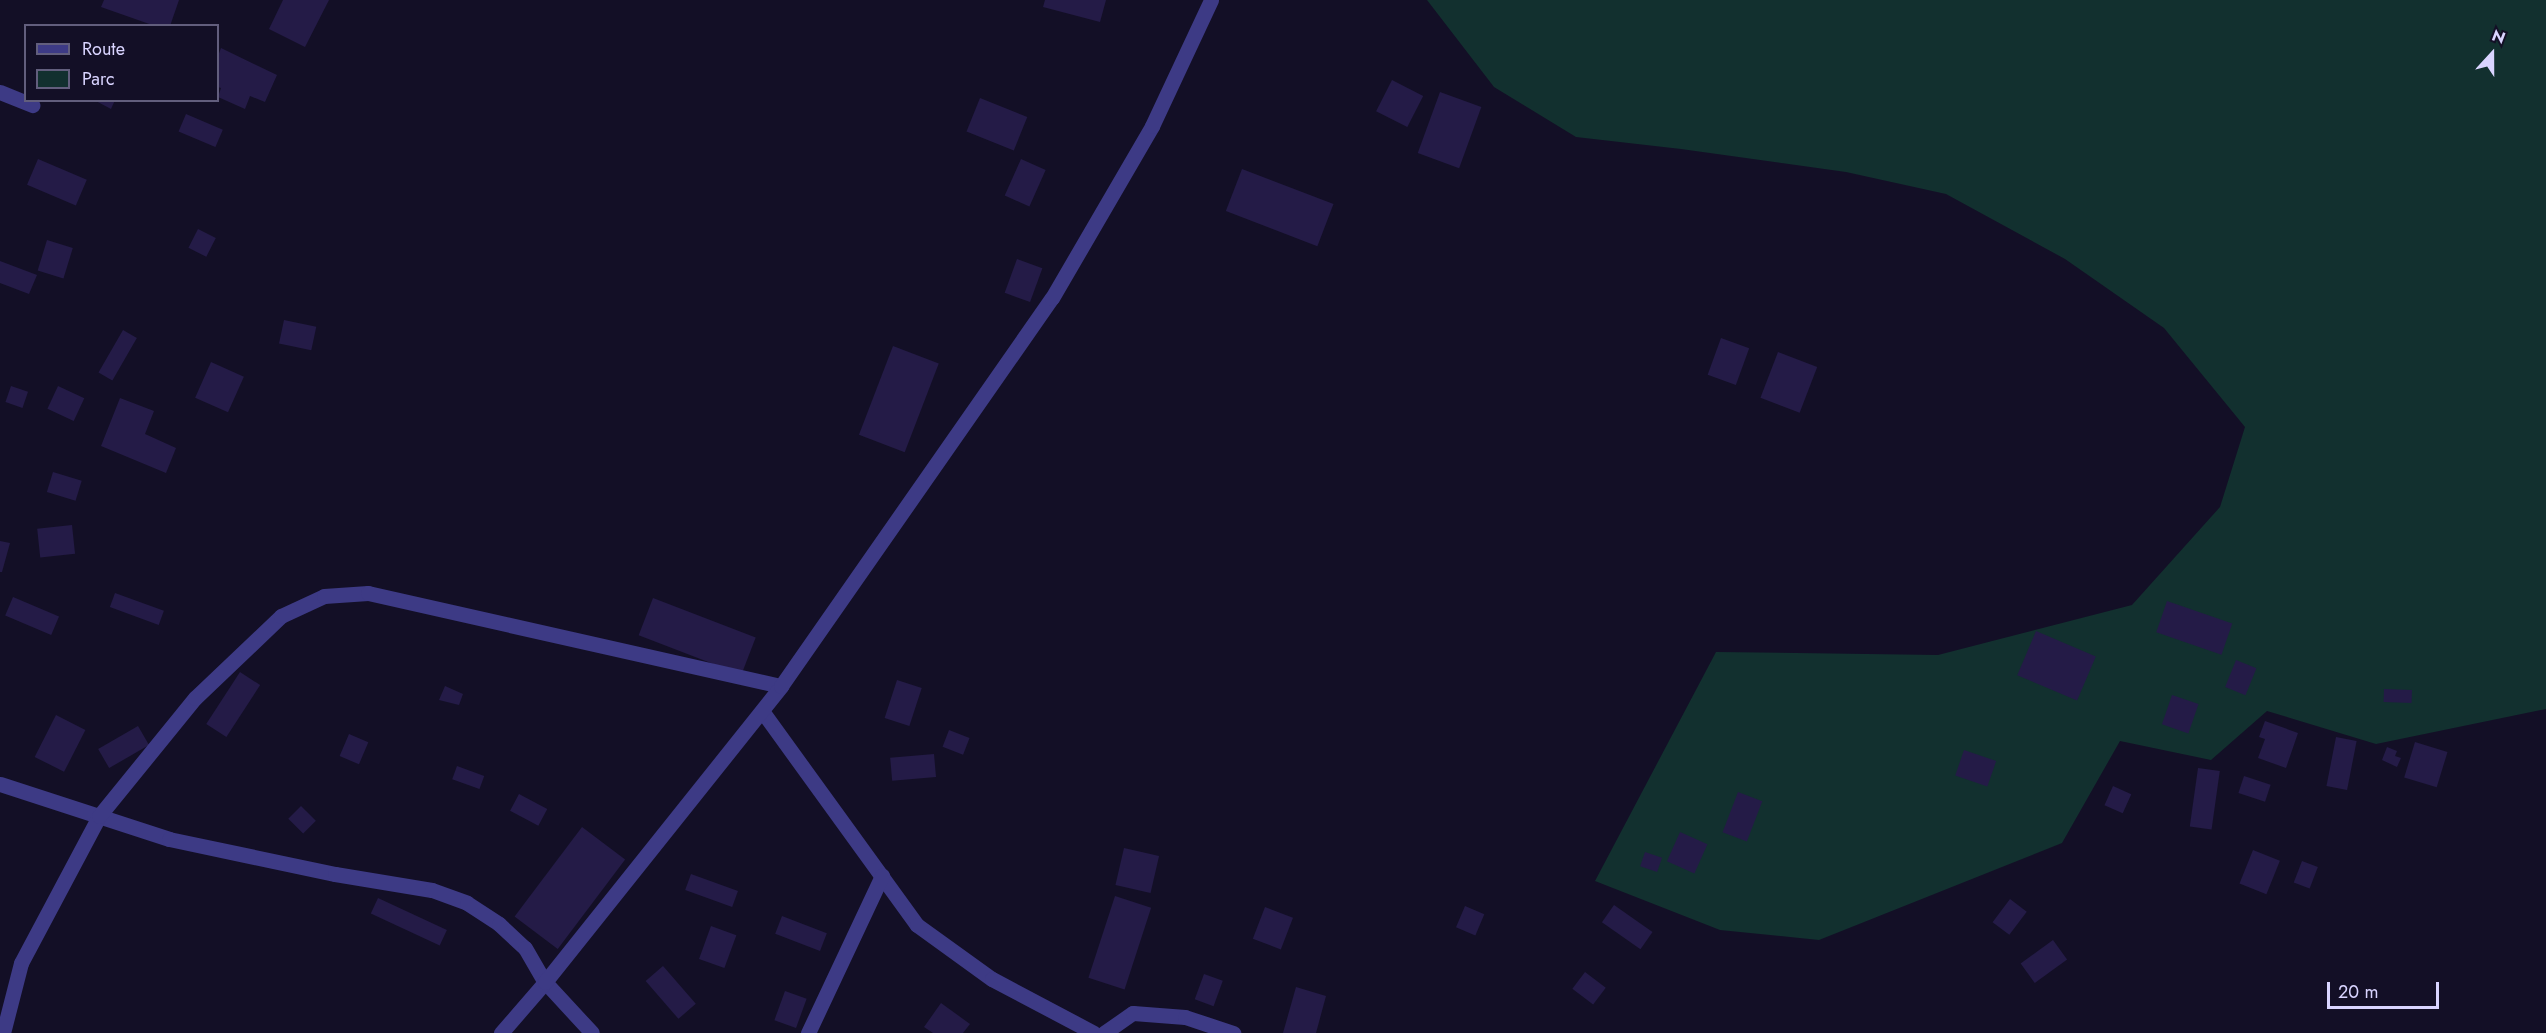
<!DOCTYPE html>
<html>
<head>
<meta charset="utf-8">
<style>
  body { margin:0 }
  #map { position:relative; width:2546px; height:1033px; overflow:hidden; background:#130f26; font-family:Jost,sans-serif }
  div>[style] { position:absolute }
  [style*='--x'] { left:calc(var(--x)*1px); top:calc(var(--y)*1px); width:calc(var(--w)*1px); rotate:calc(var(--a)*1deg) }
  .green>* { inset:0; background:#12302f }
  .building>* { inset:0; background:#241b47; transform-origin:0 0 }
  .service>* { height:15px; margin:-7.5px; padding:0 7.5px; transform-origin:7.5px; border-radius:7.5px; background:#3d3a85 }
  .minor>* { height:15px; margin:-7.5px; padding:0 7.5px; transform-origin:7.5px; border-radius:7.5px; background:#3d3a85 }
  span { translate:-50% -50%; white-space:nowrap; text-align:center; line-height:1.15; -webkit-text-stroke:4.5px #130f26; paint-order:stroke }
  .legend { position:absolute; left:24px; top:24px; width:195px; height:78px; box-sizing:border-box; background:#130f26; border:2px solid #625e7d; margin:0; padding:8px 10px; list-style:none; font-size:18px; color:#d9d4ff }
  .legend li { display:flex; align-items:center; gap:12px; height:30px }
  .legend b { width:30px; border:2px solid #625e7d }
  .north { position:absolute; left:2462px; top:24px; width:60px; height:60px; -webkit-text-stroke:4px #130f26; paint-order:stroke; rotate:21deg; font-size:16px; font-weight:700; line-height:24px; text-align:center; color:#d9d4ff }
  .north::after { content:''; display:block; margin:auto; width:21px; height:27px; background:#d9d4ff; clip-path:polygon(50% 0,100% 100%,50% 72%,0 100%) }
  .scale { position:absolute; left:2327px; top:982px; width:112px; height:27px; box-sizing:border-box; border:3px solid #d9d4ff; border-top:0; padding-left:8px; font-size:18px; line-height:21px; white-space:nowrap; color:#d9d4ff; -webkit-text-stroke:4px #130f26; paint-order:stroke }
</style>
</head>
<body>
<div id="map">
  <div class="green">
    <div style="clip-path:polygon(1427px 0,2546px 0,2546px 709px,2376px 744px,2267px 711px,2211px 760px,2120px 741px,2062px 843px,1819px 940px,1720px 930px,1595px 881px,1716px 652px,1938px 655px,2132px 605px,2220px 507px,2245px 427px,2164px 328px,2065px 259px,1946px 194px,1846px 172px,1681px 149px,1576px 137px,1494px 87px)"></div>
  </div>
  <div class="building">
    <div style="clip-path:polygon(104px 0,179px 0,170px 26px,155px 26px,101px 7px)"></div>
    <div style="clip-path:polygon(283px 0,329px 0,305px 47px,269px 29px)"></div>
    <div style="clip-path:polygon(1045px 0,1106px 0,1100px 22px,1043px 7px)"></div>
    <div style="clip-path:polygon(221px 48px,277px 75px,265px 102px,250px 96px,245px 109px,218px 97px,221px 88px,218px 87px,218px 56px)"></div>
    <div style="left:1392px;top:80px;width:35px;height:35px;rotate:27deg"></div>
    <div style="left:1440px;top:92px;width:44px;height:65px;rotate:20deg"></div>
    <div style="left:980px;top:98px;width:51px;height:36px;rotate:22deg"></div>
    <div style="clip-path:polygon(94px 100px,115px 100px,111px 109px)"></div>
    <div style="left:186px;top:114px;width:40px;height:19px;rotate:23deg"></div>
    <div style="left:38px;top:159px;width:53px;height:28px;rotate:23deg"></div>
    <div style="left:1021px;top:159px;width:27px;height:40px;rotate:24deg"></div>
    <div style="left:1242px;top:169px;width:98px;height:45px;rotate:21deg"></div>
    <div style="left:198px;top:229px;width:20px;height:21px;rotate:27deg"></div>
    <div style="left:47px;top:240px;width:27px;height:32px;rotate:17deg"></div>
    <div style="left:1017px;top:259px;width:27px;height:36px;rotate:20deg"></div>
    <div style="clip-path:polygon(0 261px,37px 275px,29px 294px,0 283px)"></div>
    <div style="left:284px;top:320px;width:33px;height:24px;rotate:12deg"></div>
    <div style="left:123px;top:330px;width:16px;height:49px;rotate:30deg"></div>
    <div style="left:1721px;top:338px;width:30px;height:39px;rotate:20deg"></div>
    <div style="left:893px;top:346px;width:49px;height:95px;rotate:21deg"></div>
    <div style="left:1778px;top:352px;width:42px;height:49px;rotate:21deg"></div>
    <div style="left:211px;top:362px;width:36px;height:39px;rotate:24deg"></div>
    <div style="left:11px;top:386px;width:18px;height:17px;rotate:19deg"></div>
    <div style="left:58px;top:386px;width:29px;height:25px;rotate:25deg"></div>
    <div style="clip-path:polygon(120px 398px,154px 411px,145px 434px,176px 448px,166px 473px,101px 446px)"></div>
    <div style="left:53px;top:472px;width:30px;height:21px;rotate:17deg"></div>
    <div style="left:72px;top:525px;width:29px;height:35px;rotate:84deg"></div>
    <div style="clip-path:polygon(0 541px,10px 543px,2px 572px,0 572px)"></div>
    <div style="left:115px;top:593px;width:52px;height:15px;rotate:20deg"></div>
    <div style="left:13px;top:597px;width:50px;height:20px;rotate:23deg"></div>
    <div style="left:653px;top:598px;width:110px;height:40px;rotate:21deg"></div>
    <div style="left:2167px;top:601px;width:69px;height:33px;rotate:19deg"></div>
    <div style="left:2036px;top:631px;width:65px;height:48px;rotate:23deg"></div>
    <div style="left:2236px;top:660px;width:22px;height:29px;rotate:22deg"></div>
    <div style="left:240px;top:672px;width:24px;height:62px;rotate:33deg"></div>
    <div style="left:897px;top:680px;width:26px;height:40px;rotate:18deg"></div>
    <div style="clip-path:polygon(445px 686px,463px 694px,459px 705px,439px 700px)"></div>
    <div style="left:2384px;top:689px;width:28px;height:13px;rotate:2deg"></div>
    <div style="left:2172px;top:695px;width:28px;height:31px;rotate:19deg"></div>
    <div style="left:56px;top:715px;width:33px;height:47px;rotate:27deg"></div>
    <div style="clip-path:polygon(2265px 721px,2298px 733px,2286px 768px,2258px 758px,2265px 739px,2259px 737px)"></div>
    <div style="left:138px;top:726px;width:22px;height:46px;rotate:60deg"></div>
    <div style="left:949px;top:730px;width:22px;height:18px;rotate:21deg"></div>
    <div style="left:349px;top:734px;width:21px;height:24px;rotate:23deg"></div>
    <div style="left:2336px;top:737px;width:21px;height:50px;rotate:11deg"></div>
    <div style="left:2415px;top:742px;width:34px;height:37px;rotate:17deg"></div>
    <div style="clip-path:polygon(2387px 747px,2397px 751px,2395px 756px,2401px 758px,2397px 767px,2382px 760px)"></div>
    <div style="left:1964px;top:750px;width:34px;height:27px;rotate:19deg"></div>
    <div style="left:934px;top:754px;width:23px;height:44px;rotate:85deg"></div>
    <div style="left:457px;top:766px;width:29px;height:14px;rotate:20deg"></div>
    <div style="left:2198px;top:768px;width:22px;height:59px;rotate:8deg"></div>
    <div style="left:2244px;top:776px;width:28px;height:18px;rotate:18deg"></div>
    <div style="left:2113px;top:786px;width:20px;height:21px;rotate:24deg"></div>
    <div style="left:1738px;top:792px;width:26px;height:43px;rotate:21deg"></div>
    <div style="left:519px;top:794px;width:32px;height:19px;rotate:28deg"></div>
    <div style="left:301px;top:806px;width:21px;height:18px;rotate:45deg"></div>
    <div style="left:582px;top:827px;width:54px;height:112px;rotate:37deg"></div>
    <div style="left:1680px;top:832px;width:30px;height:32px;rotate:24deg"></div>
    <div style="left:1124px;top:848px;width:36px;height:38px;rotate:13deg"></div>
    <div style="left:2253px;top:850px;width:29px;height:36px;rotate:22deg"></div>
    <div style="left:1645px;top:852px;width:18px;height:15px;rotate:19deg"></div>
    <div style="left:2302px;top:861px;width:17px;height:23px;rotate:21deg"></div>
    <div style="left:691px;top:874px;width:50px;height:17px;rotate:20deg"></div>
    <div style="left:1115px;top:896px;width:38px;height:86px;rotate:18deg"></div>
    <div style="left:378px;top:898px;width:76px;height:17px;rotate:25deg"></div>
    <div style="left:2010px;top:899px;width:21px;height:29px;rotate:37deg"></div>
    <div style="left:1614px;top:905px;width:47px;height:21px;rotate:35deg"></div>
    <div style="left:1465px;top:906px;width:21px;height:23px;rotate:23deg"></div>
    <div style="left:1265px;top:907px;width:30px;height:34px;rotate:21deg"></div>
    <div style="left:782px;top:916px;width:48px;height:19px;rotate:21deg"></div>
    <div style="left:711px;top:926px;width:27px;height:35px;rotate:20deg"></div>
    <div style="left:2053px;top:940px;width:24px;height:40px;rotate:54deg"></div>
    <div style="left:663px;top:966px;width:50px;height:23px;rotate:49deg"></div>
    <div style="left:1585px;top:972px;width:26px;height:21px;rotate:37deg"></div>
    <div style="left:1204px;top:974px;width:20px;height:27px;rotate:20deg"></div>
    <div style="clip-path:polygon(1296px 987px,1326px 996px,1316px 1033px,1283px 1033px)"></div>
    <div style="left:785px;top:991px;width:23px;height:31px;rotate:20deg"></div>
    <div style="clip-path:polygon(941px 1003px,970px 1024px,963px 1033px,933px 1033px,924px 1027px)"></div>
  </div>
  <div class="service">
    <div style="--x:0;--y:92;--w:35;--a:22"></div>
  </div>
  <div class="minor">
    <div style="--x:762;--y:711;--w:264;--a:54.1"></div>
    <div style="--x:917;--y:925;--w:92;--a:35.8"></div>
    <div style="--x:992;--y:979;--w:115;--a:27.9"></div>
    <div style="--x:0;--y:784;--w:178;--a:18"></div>
    <div style="--x:169;--y:839;--w:170;--a:11.9"></div>
    <div style="--x:335;--y:874;--w:98;--a:9.4"></div>
    <div style="--x:432;--y:890;--w:37;--a:20"></div>
    <div style="--x:467;--y:903;--w:38;--a:33"></div>
    <div style="--x:499;--y:924;--w:35;--a:43"></div>
    <div style="--x:525;--y:948;--w:39;--a:60"></div>
    <div style="--x:545;--y:982;--w:69;--a:47.3"></div>
    <div style="--x:3;--y:1033;--w:72;--a:-75.6"></div>
    <div style="--x:21;--y:963;--w:166;--a:-62"></div>
    <div style="--x:99;--y:816;--w:152;--a:-50.9"></div>
    <div style="--x:195;--y:698;--w:119;--a:-43.6"></div>
    <div style="--x:281;--y:616;--w:47;--a:-24.9"></div>
    <div style="--x:324;--y:596;--w:44;--a:-3.9"></div>
    <div style="--x:368;--y:593;--w:423;--a:12.7"></div>
    <div style="--x:501;--y:1033;--w:67;--a:-49.2"></div>
    <div style="--x:545;--y:982;--w:379;--a:-51.4"></div>
    <div style="--x:781;--y:686;--w:473;--a:-55.1"></div>
    <div style="--x:1052;--y:298;--w:199;--a:-59.8"></div>
    <div style="--x:1152;--y:126;--w:139;--a:-64.9"></div>
    <div style="--x:808;--y:1033;--w:174;--a:-64.8"></div>
    <div style="--x:1104;--y:1033;--w:35;--a:-35"></div>
    <div style="--x:1133;--y:1013;--w:52;--a:4.4"></div>
    <div style="--x:1185;--y:1017;--w:51;--a:18.4"></div>
  </div>
  <ul class="legend">
  <li><b style="height:8px;background:#3d3a85"></b>Route</li>
  <li><b style="height:16px;background:#12302f"></b>Parc</li>
  </ul>
  <div class="north">N</div>
  <div class="scale">20 m</div>
</div>
</body>
</html>
